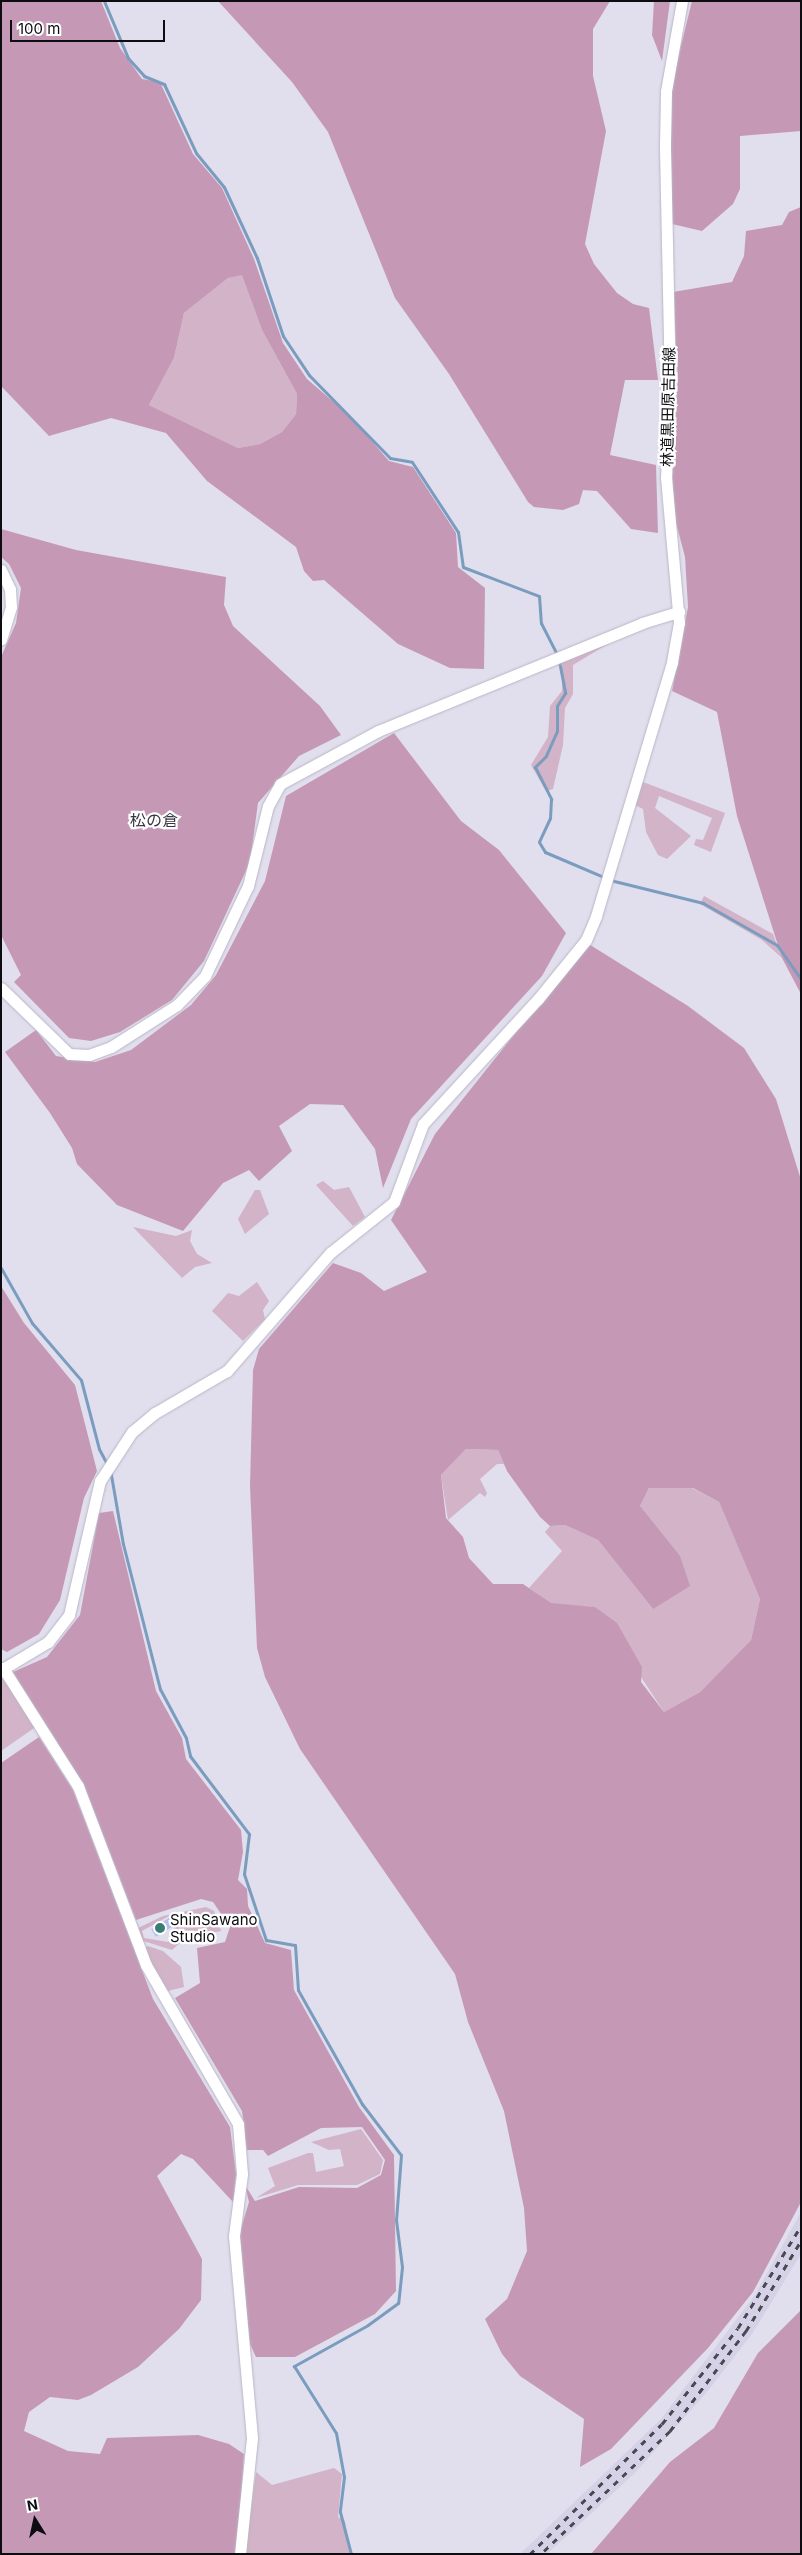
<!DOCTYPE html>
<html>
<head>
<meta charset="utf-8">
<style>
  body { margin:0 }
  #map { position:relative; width:802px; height:2555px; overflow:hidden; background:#e1deed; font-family:Inter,"Noto Sans JP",sans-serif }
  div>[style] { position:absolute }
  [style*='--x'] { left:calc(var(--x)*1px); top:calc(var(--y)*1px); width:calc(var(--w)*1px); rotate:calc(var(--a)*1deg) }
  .built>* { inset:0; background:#d5d1e7 }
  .green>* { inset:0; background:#d2b3c7 }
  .forest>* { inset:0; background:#c599b6 }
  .stream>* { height:3px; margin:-1.5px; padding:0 1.5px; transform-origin:1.5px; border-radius:1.5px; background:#799cbf }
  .building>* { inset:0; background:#b2c0ed; transform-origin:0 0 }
  .roads { filter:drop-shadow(0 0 1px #b9b6c4) drop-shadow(0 0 1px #b9b6c4) }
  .minor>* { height:11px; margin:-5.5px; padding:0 5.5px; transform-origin:5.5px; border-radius:5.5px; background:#fff }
  .rail>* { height:3px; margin-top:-1.5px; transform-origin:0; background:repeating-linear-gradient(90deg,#4a4850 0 6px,transparent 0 12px) }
  .dots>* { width:14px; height:14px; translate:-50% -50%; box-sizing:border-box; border:2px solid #fff; border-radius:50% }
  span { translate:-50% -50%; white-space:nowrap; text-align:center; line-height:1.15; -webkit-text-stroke:4.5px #fff; paint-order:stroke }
  .street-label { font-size:15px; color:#0d0c11 }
  .poi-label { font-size:15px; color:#0d0c11 }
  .left { translate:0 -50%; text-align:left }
  .neighbourhood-label { font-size:16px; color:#373541 }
  .frame { position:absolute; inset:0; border:2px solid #0d0c11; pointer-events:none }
  .north { position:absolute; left:10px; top:2495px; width:50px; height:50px; -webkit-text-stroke:4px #fff; paint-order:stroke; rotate:350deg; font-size:14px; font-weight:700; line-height:20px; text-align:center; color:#0d0c11 }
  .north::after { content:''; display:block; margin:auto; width:18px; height:22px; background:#0d0c11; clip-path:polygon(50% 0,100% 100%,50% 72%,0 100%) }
  .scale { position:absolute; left:10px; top:20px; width:155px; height:22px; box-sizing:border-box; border:2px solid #0d0c11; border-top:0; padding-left:6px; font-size:15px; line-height:18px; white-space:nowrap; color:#0d0c11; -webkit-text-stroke:4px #fff; paint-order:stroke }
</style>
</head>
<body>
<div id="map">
  <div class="built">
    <div style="clip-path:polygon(801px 2212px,801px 2254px,752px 2334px,707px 2392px,635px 2473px,547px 2554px,520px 2554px,661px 2419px,755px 2295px)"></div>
  </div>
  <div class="green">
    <div style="clip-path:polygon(242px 274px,262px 330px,297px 394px,296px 414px,282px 432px,260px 444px,238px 448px,149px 405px,174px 358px,184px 313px,228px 278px)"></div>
    <div style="clip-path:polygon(616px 639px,573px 665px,573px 694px,565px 708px,563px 745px,553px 789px,546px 791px,531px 765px,548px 737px,550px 706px,562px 691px,562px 661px)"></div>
    <div style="clip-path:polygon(643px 782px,725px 813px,711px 852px,694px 845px,696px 839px,703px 840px,712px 818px,659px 796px,655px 808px,691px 836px,667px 859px,658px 855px,646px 832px,643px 809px,635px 805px)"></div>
    <div style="clip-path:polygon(704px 896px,773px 934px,782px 958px,762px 940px,700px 904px)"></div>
    <div style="clip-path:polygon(323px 1181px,334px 1190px,349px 1187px,365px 1217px,353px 1226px,316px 1185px)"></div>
    <div style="clip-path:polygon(255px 1190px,260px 1190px,269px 1214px,245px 1234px,238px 1219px)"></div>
    <div style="clip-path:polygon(133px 1227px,176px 1236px,192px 1230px,190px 1241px,197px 1254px,212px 1263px,195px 1267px,182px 1278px)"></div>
    <div style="clip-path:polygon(257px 1282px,269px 1301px,263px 1310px,265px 1319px,243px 1341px,212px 1311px,228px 1293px,239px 1296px)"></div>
    <div style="clip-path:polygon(466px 1449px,498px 1450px,504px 1464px,497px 1464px,480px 1479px,487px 1493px,485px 1497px,480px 1493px,448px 1520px,441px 1475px)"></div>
    <div style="clip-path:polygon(649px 1488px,692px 1488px,719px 1502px,760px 1599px,751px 1640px,700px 1692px,664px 1712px,595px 1607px,551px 1604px,529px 1588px,562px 1551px,545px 1532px,550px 1526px,565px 1525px,598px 1540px,653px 1609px,655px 1527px,640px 1506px)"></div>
    <div style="clip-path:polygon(1px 1678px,8px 1679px,37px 1726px,1px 1751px)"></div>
    <div style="clip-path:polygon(evenodd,206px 1907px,214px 1911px,221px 1931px,186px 1938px,172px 1950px,140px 1940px,136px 1929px,163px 1916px,206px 1907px,169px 1916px,178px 1938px,168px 1942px,144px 1938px,142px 1931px,169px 1916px)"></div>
    <div style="clip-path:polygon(148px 1946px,163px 1951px,181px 1967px,184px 1987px,164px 1992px,144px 1948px)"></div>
    <div style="clip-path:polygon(361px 2129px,383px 2160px,380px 2174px,357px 2185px,298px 2185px,256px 2198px,275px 2186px,268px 2168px,308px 2153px,313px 2153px,316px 2172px,344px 2166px,340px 2149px,329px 2150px,311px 2142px)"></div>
    <div style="clip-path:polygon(334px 2468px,342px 2474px,338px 2517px,345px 2521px,350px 2554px,245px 2554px,256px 2472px,272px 2485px)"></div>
  </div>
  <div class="forest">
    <div style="clip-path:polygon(evenodd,1px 1px,101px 1px,120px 48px,142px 79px,160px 82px,193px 154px,222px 188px,254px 259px,283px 343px,307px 379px,350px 416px,389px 461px,413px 467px,456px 533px,458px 567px,485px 588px,484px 669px,450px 668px,398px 644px,324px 580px,313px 581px,304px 571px,296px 547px,207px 481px,166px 433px,111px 418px,49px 436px,1px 386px,1px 1px,242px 275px,262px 330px,297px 394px,296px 414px,282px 432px,260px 444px,238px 448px,149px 405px,174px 358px,184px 313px,228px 278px,242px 275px)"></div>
    <div style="clip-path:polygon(218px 1px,610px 1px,593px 29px,593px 76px,606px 131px,585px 244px,594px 264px,617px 293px,633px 304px,649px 308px,658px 380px,625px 380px,610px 455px,656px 465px,658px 533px,631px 529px,597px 491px,583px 490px,579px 504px,563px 510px,534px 507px,528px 502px,449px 374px,395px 298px,328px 132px,292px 82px)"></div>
    <div style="clip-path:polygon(654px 1px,670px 1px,662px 61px,652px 35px)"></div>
    <div style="clip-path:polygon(692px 1px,801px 1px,801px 131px,740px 136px,740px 189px,733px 204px,702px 231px,672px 224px,670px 91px)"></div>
    <div style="clip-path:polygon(801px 207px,801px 994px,782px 958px,737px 816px,717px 712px,672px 691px,688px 607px,685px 557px,674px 515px,672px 460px,678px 379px,673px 292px,732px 282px,744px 256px,746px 231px,782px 225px,789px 212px)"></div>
    <div style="clip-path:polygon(1px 529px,76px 550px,226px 577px,224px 605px,233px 626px,320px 706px,341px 735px,299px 756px,258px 803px,250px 862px,204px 961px,172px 1000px,120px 1032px,91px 1041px,69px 1038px,14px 982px,21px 975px,1px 935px,1px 657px,16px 623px,21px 588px,9px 564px,1px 557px)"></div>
    <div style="clip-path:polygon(394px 733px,461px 821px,499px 850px,566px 933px,542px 976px,411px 1119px,383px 1188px,375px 1149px,343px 1105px,310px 1104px,279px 1126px,292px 1151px,259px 1181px,249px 1170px,223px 1183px,183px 1231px,117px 1205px,77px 1164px,72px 1148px,50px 1113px,5px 1052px,36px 1030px,56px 1056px,95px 1062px,131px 1050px,191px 1005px,216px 975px,265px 881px,286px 796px)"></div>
    <div style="clip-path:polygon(evenodd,587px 943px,688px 1006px,744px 1048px,776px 1099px,801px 1180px,801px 2202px,753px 2292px,708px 2348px,611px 2449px,580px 2467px,584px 2419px,520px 2376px,502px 2354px,485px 2319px,507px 2299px,527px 2251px,524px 2208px,504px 2111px,468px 2022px,455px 1974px,300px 1749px,265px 1677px,257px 1648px,250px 1486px,253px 1370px,259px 1349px,333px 1263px,361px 1273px,384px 1291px,427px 1272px,391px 1220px,435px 1134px,587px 943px,466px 1449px,498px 1450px,507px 1471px,540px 1517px,550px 1526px,565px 1525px,598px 1540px,653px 1609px,690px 1586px,680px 1556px,640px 1506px,649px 1488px,693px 1488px,719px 1502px,760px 1599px,751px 1640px,700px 1692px,664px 1712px,641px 1682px,642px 1667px,617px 1623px,595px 1607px,551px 1603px,523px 1584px,493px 1584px,469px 1558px,463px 1537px,446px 1518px,441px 1475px,466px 1449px)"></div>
    <div style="clip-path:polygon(1px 1286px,24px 1323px,75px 1385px,97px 1471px,84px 1498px,60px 1600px,39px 1634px,7px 1652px,1px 1649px)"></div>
    <div style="clip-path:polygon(113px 1511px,156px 1691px,182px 1738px,186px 1759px,241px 1830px,243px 1852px,238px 1880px,247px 1889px,248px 1906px,265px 1943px,291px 1950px,294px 1990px,359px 2107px,394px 2155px,396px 2291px,375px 2314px,295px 2357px,256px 2357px,250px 2344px,239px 2235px,249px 2202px,245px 2185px,255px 2201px,299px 2187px,357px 2188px,381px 2175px,385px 2160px,362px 2127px,321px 2128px,268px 2156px,263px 2150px,247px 2150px,242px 2111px,175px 1998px,200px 1983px,197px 1948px,225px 1942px,230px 1927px,213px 1902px,201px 1899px,136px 1920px,84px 1785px,13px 1672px,47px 1657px,80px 1615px,99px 1513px)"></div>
    <div style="clip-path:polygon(39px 1737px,73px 1790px,153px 1999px,230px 2127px,236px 2174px,233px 2202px,193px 2159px,181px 2154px,157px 2176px,202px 2259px,201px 2300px,179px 2329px,138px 2367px,91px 2395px,78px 2400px,50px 2397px,29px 2412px,24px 2431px,68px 2451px,100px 2454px,107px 2438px,198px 2435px,229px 2444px,244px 2454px,237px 2554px,1px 2554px,1px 1763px)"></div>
    <div style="clip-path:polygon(801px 2310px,801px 2554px,591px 2554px,670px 2462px,714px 2428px,758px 2353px)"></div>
  </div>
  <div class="stream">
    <div style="--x:104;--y:1;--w:62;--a:67.2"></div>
    <div style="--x:128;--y:58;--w:24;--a:48"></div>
    <div style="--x:144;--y:76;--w:22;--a:22"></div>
    <div style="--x:164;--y:84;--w:76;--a:65.1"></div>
    <div style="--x:196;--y:153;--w:44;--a:50.5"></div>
    <div style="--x:224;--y:187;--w:78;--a:65.1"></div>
    <div style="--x:257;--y:258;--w:82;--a:71.6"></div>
    <div style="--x:283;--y:336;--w:47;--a:56.3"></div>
    <div style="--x:309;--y:375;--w:116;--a:45.7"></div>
    <div style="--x:390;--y:458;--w:22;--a:10"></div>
    <div style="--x:412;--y:462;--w:84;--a:56.7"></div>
    <div style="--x:458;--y:532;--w:35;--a:82"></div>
    <div style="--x:463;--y:567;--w:81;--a:20.9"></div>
    <div style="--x:539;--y:596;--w:27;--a:86"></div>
    <div style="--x:541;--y:623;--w:36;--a:63"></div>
    <div style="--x:559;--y:661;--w:33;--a:79"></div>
    <div style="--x:565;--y:693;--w:15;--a:122"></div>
    <div style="--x:557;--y:706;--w:25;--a:90"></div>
    <div style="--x:557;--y:731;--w:27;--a:114"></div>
    <div style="--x:546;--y:756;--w:16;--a:135"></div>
    <div style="--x:535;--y:767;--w:36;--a:63"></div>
    <div style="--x:551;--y:799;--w:19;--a:93"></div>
    <div style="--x:550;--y:818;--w:26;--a:115"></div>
    <div style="--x:539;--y:842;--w:12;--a:59"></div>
    <div style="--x:545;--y:852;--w:64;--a:23"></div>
    <div style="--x:610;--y:880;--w:96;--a:13.9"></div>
    <div style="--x:703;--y:903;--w:85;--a:29.6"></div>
    <div style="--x:777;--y:945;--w:42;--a:54.8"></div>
    <div style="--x:1;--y:1268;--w:63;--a:60.6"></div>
    <div style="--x:32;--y:1323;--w:75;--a:49.3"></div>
    <div style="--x:81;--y:1380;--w:71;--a:75.4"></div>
    <div style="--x:99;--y:1449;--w:17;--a:62"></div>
    <div style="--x:110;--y:1469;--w:76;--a:80.2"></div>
    <div style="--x:123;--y:1544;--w:150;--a:75.7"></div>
    <div style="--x:160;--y:1689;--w:55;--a:62"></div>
    <div style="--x:186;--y:1738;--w:18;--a:77"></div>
    <div style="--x:190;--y:1756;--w:98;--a:52.9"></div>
    <div style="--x:249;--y:1834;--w:40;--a:97.1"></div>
    <div style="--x:244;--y:1874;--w:70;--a:71.6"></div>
    <div style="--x:266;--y:1940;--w:29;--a:10"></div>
    <div style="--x:295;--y:1945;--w:45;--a:86.2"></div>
    <div style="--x:298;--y:1990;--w:131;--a:60.7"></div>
    <div style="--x:362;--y:2104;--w:64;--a:52.6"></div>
    <div style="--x:401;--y:2155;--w:65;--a:94.4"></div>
    <div style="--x:396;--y:2220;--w:47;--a:82.7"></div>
    <div style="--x:402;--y:2267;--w:36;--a:96"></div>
    <div style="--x:398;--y:2303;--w:37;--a:144"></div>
    <div style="--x:368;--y:2325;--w:85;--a:151"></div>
    <div style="--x:294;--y:2366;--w:79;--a:57.9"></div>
    <div style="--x:336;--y:2433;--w:45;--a:79.7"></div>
    <div style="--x:344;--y:2477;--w:35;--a:97"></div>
    <div style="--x:340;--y:2512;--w:43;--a:75.3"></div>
  </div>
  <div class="building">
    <div style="left:169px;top:1918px;width:9px;height:21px;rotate:58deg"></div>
  </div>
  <div class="roads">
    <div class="minor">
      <div style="--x:1;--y:570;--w:21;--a:65"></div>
      <div style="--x:10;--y:589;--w:18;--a:87"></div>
      <div style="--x:11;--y:607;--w:34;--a:107"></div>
      <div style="--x:1;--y:988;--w:95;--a:44.1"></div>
      <div style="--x:69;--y:1054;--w:20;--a:3"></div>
      <div style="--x:89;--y:1055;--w:23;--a:-20"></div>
      <div style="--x:111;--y:1047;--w:78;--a:-32.5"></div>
      <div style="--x:177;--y:1005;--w:40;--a:-46"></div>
      <div style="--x:205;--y:976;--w:100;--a:-64.5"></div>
      <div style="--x:248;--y:886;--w:82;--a:-76"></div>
      <div style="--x:268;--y:806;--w:25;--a:-61"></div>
      <div style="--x:280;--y:784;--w:111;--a:-28.4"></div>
      <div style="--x:378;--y:731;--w:285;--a:-22.2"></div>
      <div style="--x:642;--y:623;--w:39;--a:-17"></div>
      <div style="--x:3;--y:1668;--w:140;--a:57.6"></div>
      <div style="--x:78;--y:1786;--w:191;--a:69.2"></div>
      <div style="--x:146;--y:1965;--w:184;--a:59.9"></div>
      <div style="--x:238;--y:2124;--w:50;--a:85.4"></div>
      <div style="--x:242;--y:2174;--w:63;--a:97.4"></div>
      <div style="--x:234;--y:2236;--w:203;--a:84.9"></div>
      <div style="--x:252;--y:2438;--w:117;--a:95.9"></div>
      <div style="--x:1;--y:1670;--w:55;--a:-30.8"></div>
      <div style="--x:48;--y:1642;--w:34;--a:-52"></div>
      <div style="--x:69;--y:1615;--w:138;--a:-77"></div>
      <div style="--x:100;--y:1481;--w:59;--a:-56.9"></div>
      <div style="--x:132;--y:1432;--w:30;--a:-40"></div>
      <div style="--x:155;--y:1413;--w:83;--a:-30.3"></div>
      <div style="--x:227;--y:1371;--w:157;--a:-48.9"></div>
      <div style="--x:330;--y:1253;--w:82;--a:-38.6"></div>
      <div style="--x:394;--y:1202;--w:83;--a:-69.6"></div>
      <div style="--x:423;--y:1124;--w:170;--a:-47.4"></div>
      <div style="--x:538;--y:999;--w:76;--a:-50.9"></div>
      <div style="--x:586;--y:940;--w:26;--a:-67"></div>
      <div style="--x:596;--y:916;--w:265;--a:-73.3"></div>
      <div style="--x:672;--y:662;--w:40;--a:-80"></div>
      <div style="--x:679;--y:623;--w:146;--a:-95.1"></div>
      <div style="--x:666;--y:478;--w:91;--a:-87.5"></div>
      <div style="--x:670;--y:387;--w:243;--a:-91.2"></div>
      <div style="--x:665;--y:144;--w:53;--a:-88.9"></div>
      <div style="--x:666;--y:91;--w:91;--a:-79.9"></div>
    </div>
  </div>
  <div class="rail">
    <div style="--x:544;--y:2551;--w:174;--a:-43.6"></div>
    <div style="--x:670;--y:2431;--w:126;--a:-52.8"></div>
    <div style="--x:746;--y:2331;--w:105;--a:-58.6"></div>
    <div style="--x:530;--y:2554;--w:185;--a:-44.6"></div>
    <div style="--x:662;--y:2424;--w:122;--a:-51.6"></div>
    <div style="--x:738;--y:2328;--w:120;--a:-58.3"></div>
  </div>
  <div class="dots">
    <div style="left:160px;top:1928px;background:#3a7e73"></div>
  </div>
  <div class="street-label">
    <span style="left:668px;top:407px;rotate:-89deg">林道黒田原吉田線</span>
  </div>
  <div class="poi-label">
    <span class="left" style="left:170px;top:1928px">ShinSawano<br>Studio</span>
  </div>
  <div class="neighbourhood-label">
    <span style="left:154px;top:820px">松の倉</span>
  </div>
  <div class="frame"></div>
  <div class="north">N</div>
  <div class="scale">100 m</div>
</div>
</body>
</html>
